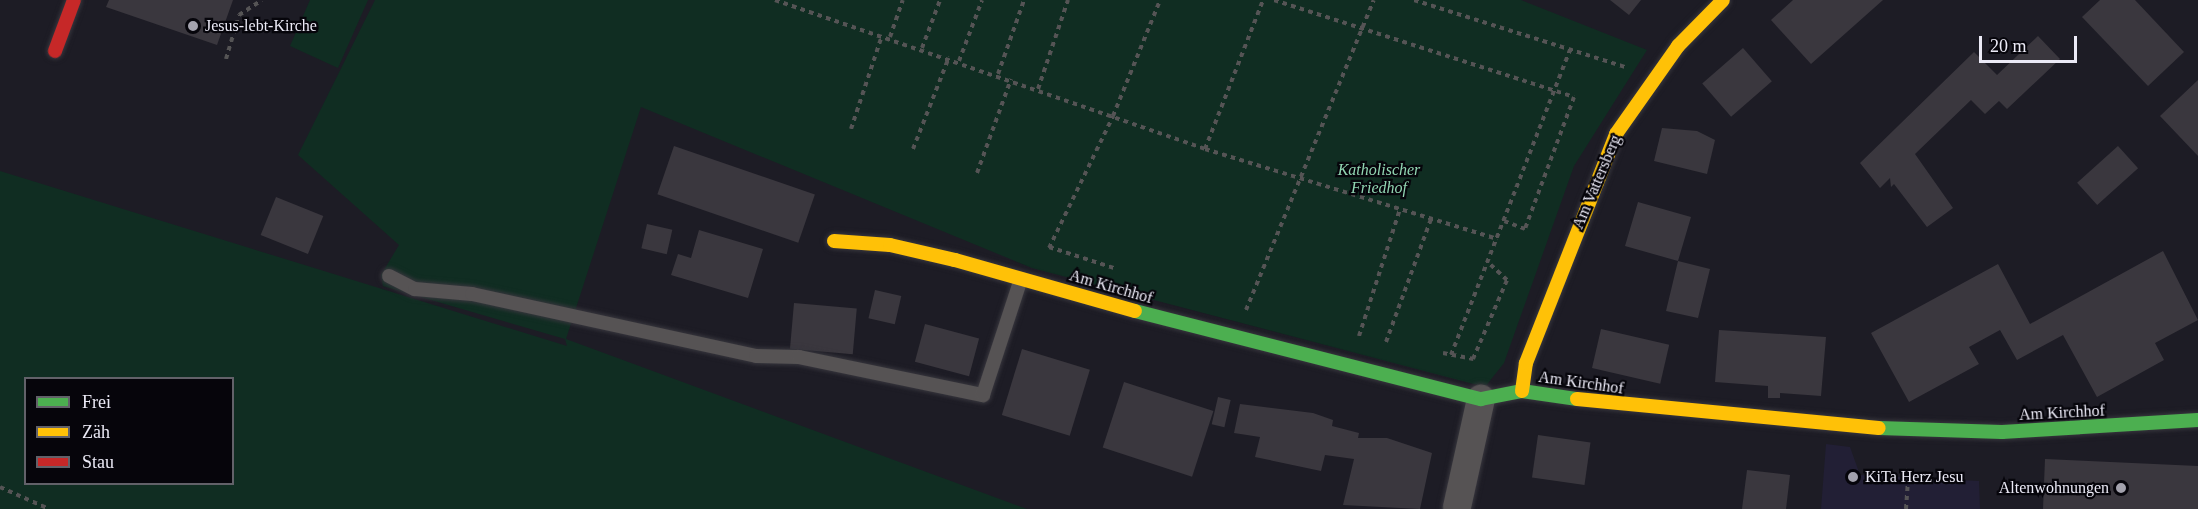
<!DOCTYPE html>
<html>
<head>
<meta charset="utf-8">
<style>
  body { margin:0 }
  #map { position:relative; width:2198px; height:509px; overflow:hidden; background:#1d1c25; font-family:Georgia,serif }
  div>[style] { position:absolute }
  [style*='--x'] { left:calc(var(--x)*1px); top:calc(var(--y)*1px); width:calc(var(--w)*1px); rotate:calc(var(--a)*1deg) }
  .built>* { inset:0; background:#221f35 }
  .green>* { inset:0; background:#102d22 }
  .building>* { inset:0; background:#3a373e; transform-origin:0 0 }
  .path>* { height:4px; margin-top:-2px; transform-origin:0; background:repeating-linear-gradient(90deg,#555455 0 4.5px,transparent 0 9px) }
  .roads { filter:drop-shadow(0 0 2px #37363d) drop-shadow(0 0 2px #37363d) }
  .lane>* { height:14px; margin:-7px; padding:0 7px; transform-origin:7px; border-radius:7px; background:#565354 }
  .street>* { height:28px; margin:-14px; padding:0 14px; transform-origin:14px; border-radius:14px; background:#565354 }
  .fast>* { height:14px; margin:-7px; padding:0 7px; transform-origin:7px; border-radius:7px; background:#4caf50 }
  .slow>* { height:14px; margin:-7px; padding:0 7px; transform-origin:7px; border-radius:7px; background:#ffc107 }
  .jam>* { height:14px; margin:-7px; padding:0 7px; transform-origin:7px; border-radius:7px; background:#c62828 }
  .dots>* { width:16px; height:16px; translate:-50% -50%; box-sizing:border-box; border:3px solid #06050b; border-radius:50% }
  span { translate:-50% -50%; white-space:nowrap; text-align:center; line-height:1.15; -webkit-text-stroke:4.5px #06050b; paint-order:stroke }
  .poi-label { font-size:16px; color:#ebeaf6 }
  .left { translate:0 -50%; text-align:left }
  .right { translate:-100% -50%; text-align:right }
  .park-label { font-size:16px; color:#91d5b2; font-style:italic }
  .street-label { font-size:16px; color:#ebeaf6 }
  .legend { position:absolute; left:24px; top:377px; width:210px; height:108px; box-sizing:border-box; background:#06050b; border:2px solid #626169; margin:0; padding:8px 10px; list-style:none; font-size:18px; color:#ebeaf6 }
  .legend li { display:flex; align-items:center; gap:12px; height:30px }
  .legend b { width:30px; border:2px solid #626169 }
  .scale { position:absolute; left:1979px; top:36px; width:98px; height:27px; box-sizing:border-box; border:3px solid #ebeaf6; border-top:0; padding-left:8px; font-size:18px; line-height:21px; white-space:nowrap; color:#ebeaf6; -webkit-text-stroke:4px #06050b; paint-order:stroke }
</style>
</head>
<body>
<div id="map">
  <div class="built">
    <div style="clip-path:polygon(1826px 444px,1850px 447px,1860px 475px,1979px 481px,1980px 509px,1821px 509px)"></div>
  </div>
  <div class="green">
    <div style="clip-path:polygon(310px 0,368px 0,338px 68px,290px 46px)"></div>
    <div style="clip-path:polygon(evenodd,375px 0,1521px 0,1647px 50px,1574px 166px,1504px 363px,1485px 387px,1032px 268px,641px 107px,566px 339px,1027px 509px,0 509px,0 171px,567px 346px,565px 339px,383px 286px,381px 275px,399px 245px,298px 155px,375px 0,26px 378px,232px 378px,232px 484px,26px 484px,26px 378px)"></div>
  </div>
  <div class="building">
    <div style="clip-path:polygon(109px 0,233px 0,217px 45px,106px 7px)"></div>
    <div style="clip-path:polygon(1610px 0,1641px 0,1629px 15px)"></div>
    <div style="clip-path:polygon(1793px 0,1883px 0,1811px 64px,1771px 20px)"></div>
    <div style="clip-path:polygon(2100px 0,2135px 0,2184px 52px,2148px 86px,2082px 17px)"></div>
    <div style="clip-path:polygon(2038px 36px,2060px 59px,2007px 109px,1999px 101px,1985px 114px,1971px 100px,1915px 154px,1953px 208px,1927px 227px,1894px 184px,1891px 187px,1890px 178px,1880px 188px,1860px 163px,1974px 52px,1997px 75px)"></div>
    <div style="left:1743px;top:48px;width:44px;height:54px;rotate:49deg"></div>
    <div style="clip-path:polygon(2198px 80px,2198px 156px,2160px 116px)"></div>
    <div style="clip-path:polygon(1662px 128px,1697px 131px,1715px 140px,1707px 174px,1654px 161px)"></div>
    <div style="left:674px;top:146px;width:149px;height:51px;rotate:19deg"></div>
    <div style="left:2118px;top:146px;width:30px;height:55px;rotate:48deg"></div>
    <div style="left:276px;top:197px;width:51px;height:41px;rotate:22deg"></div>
    <div style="clip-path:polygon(1638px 202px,1691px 217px,1678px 261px,1710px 269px,1698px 318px,1666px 311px,1678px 261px,1625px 246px)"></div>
    <div style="left:647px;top:224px;width:26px;height:25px;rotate:13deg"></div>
    <div style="clip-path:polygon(699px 230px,763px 249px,748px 298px,671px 275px,678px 254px,691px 258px)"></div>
    <div style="clip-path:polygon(2163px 251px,2198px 320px,2155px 343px,2164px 360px,2097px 397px,2063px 335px,2017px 360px,2000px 330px,1969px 347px,1979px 364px,1909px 402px,1871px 333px,1998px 264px,2030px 324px)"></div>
    <div style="left:875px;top:290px;width:27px;height:29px;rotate:13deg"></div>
    <div style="left:794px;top:303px;width:63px;height:46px;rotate:5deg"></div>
    <div style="left:925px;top:324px;width:56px;height:39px;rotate:15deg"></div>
    <div style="left:1601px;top:329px;width:70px;height:40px;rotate:13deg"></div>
    <div style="clip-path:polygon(1719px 330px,1826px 337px,1821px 396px,1780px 393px,1780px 398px,1768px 398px,1768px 386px,1715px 382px)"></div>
    <div style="left:1022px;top:349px;width:71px;height:69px;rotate:17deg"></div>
    <div style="left:1124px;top:382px;width:94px;height:69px;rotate:18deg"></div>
    <div style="left:1218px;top:397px;width:13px;height:28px;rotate:13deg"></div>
    <div style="clip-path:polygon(1240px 404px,1313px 413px,1333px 420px,1332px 426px,1359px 433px,1358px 438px,1387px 438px,1432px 453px,1420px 509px,1343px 505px,1354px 459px,1325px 455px,1321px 471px,1255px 457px,1260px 437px,1234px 433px)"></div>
    <div style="left:1538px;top:435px;width:53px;height:43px;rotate:8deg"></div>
    <div style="clip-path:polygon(2045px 459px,2198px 466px,2198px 509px,2043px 509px)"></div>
    <div style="clip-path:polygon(1747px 470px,1790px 475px,1786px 509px,1742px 509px)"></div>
  </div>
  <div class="path">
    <div style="--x:775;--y:0;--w:455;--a:19.1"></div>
    <div style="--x:1205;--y:149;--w:306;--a:17.1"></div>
    <div style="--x:1274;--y:0;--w:315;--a:17.9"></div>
    <div style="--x:1574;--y:97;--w:141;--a:110.4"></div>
    <div style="--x:1525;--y:229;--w:22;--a:-159"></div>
    <div style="--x:1414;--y:0;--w:221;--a:17.6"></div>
    <div style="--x:890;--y:37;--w:39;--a:-71"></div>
    <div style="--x:922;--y:48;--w:51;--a:-69.4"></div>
    <div style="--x:226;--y:59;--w:46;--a:-73.5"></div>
    <div style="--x:239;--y:15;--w:27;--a:-33"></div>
    <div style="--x:959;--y:61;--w:65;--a:-69.3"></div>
    <div style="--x:998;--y:74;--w:78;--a:-70.6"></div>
    <div style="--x:1038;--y:89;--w:94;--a:-71.4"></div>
    <div style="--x:851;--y:129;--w:99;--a:-71.7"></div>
    <div style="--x:913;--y:149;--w:99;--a:-68.6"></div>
    <div style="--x:1205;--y:149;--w:160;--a:-68.7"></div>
    <div style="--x:977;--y:173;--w:100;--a:-70.1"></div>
    <div style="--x:1049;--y:247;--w:71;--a:17.9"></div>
    <div style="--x:1049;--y:248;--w:147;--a:-64.1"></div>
    <div style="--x:1113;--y:116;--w:125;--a:-67.9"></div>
    <div style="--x:1246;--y:310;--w:335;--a:-67.6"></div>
    <div style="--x:1359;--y:336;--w:133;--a:-72.1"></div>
    <div style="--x:1386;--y:342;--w:131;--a:-69.9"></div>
    <div style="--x:1443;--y:353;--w:31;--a:11"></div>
    <div style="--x:1473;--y:359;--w:86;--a:-66.7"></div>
    <div style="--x:1507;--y:280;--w:26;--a:-137"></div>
    <div style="--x:1451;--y:355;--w:328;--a:-68.7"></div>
    <div style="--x:0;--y:487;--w:54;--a:24.2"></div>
    <div style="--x:1906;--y:509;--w:44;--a:-86.1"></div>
  </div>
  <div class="roads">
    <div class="lane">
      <div style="--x:389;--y:276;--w:29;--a:27"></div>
      <div style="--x:415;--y:289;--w:57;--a:5"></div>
      <div style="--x:472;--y:294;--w:291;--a:12.3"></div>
      <div style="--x:756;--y:356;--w:43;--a:1.3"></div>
      <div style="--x:799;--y:357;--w:188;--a:11.7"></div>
      <div style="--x:983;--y:395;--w:122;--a:-71.9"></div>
    </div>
    <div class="street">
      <div style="--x:1457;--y:507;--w:111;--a:-77.5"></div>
    </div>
    <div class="fast">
      <div style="--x:1135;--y:311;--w:357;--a:14.3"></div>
      <div style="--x:1481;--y:399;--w:42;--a:-11"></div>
      <div style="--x:1522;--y:391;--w:56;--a:8.3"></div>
      <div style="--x:1879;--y:428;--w:123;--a:1.9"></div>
      <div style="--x:2002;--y:432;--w:196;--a:-3.5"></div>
    </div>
    <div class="slow">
      <div style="--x:834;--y:241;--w:56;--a:4.1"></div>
      <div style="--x:890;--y:245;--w:67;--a:13"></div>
      <div style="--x:955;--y:260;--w:187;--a:15.8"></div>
      <div style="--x:1522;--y:391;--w:28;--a:-82"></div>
      <div style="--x:1526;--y:363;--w:246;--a:-68.5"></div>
      <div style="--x:1616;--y:134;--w:108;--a:-54.8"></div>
      <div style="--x:1678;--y:46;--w:64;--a:-45.6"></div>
      <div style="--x:1577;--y:399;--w:303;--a:5.5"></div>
    </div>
    <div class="jam">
      <div style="--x:55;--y:51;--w:54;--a:-69.6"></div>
    </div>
  </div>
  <div class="dots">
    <div style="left:193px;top:26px;background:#a3a2ad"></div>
    <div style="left:1853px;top:477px;background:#a3a2ad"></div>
    <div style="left:2121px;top:488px;background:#a3a2ad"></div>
  </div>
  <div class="poi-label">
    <span class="left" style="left:205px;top:26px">Jesus-lebt-Kirche</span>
    <span class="left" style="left:1865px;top:477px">KiTa Herz Jesu</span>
    <span class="right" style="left:2109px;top:488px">Altenwohnungen</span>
  </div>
  <div class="park-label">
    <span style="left:1379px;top:179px">Katholischer<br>Friedhof</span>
  </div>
  <div class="street-label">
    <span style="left:1597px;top:182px;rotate:-67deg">Am Vattersberg</span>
    <span style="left:1111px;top:287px;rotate:16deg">Am Kirchhof</span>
    <span style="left:1581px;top:383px;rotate:8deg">Am Kirchhof</span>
    <span style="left:2062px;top:413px;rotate:-3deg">Am Kirchhof</span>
  </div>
  <ul class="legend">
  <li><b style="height:8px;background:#4caf50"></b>Frei</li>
  <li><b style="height:8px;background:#ffc107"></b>Zäh</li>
  <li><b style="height:8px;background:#c62828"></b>Stau</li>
  </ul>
  <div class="scale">20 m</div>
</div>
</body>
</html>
